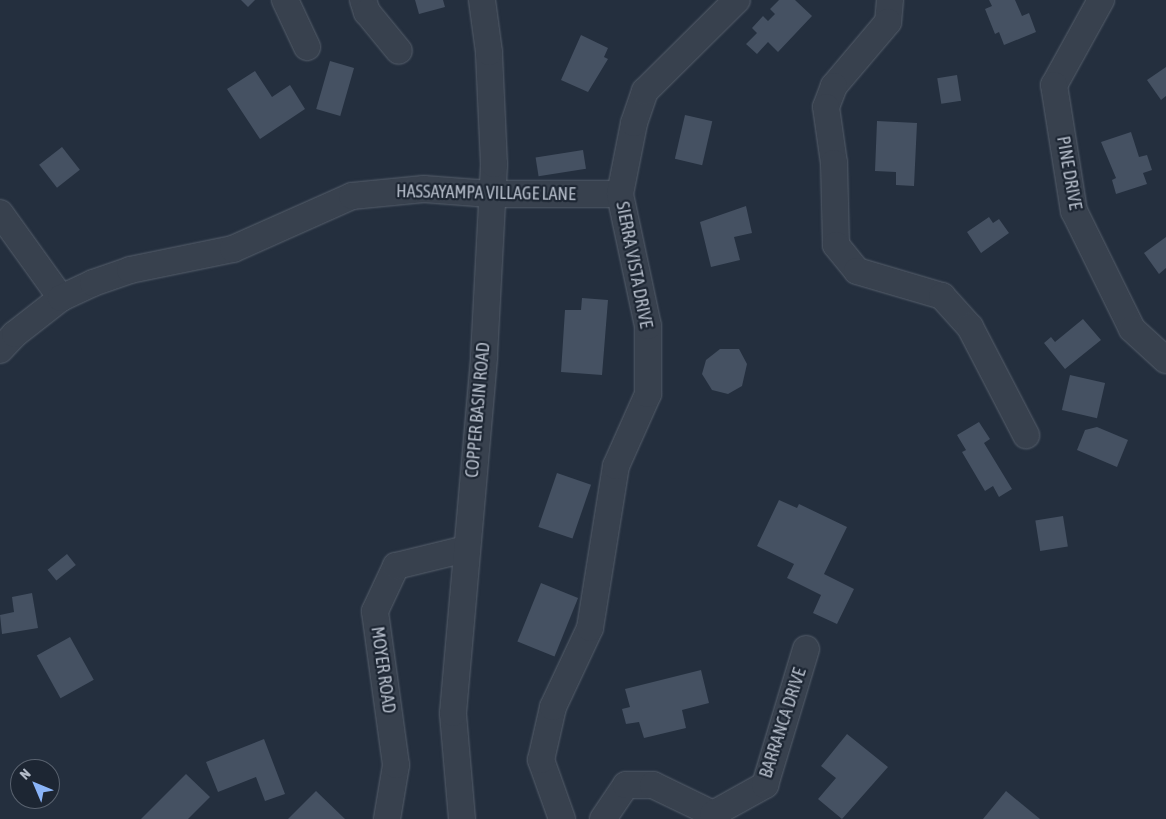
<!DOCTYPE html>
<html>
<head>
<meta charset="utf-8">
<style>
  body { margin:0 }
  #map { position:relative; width:1166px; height:819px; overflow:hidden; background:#242f3e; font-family:"Asap Condensed",sans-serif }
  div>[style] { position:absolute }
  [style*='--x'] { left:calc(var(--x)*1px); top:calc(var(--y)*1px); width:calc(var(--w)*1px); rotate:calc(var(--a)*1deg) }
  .building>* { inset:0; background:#455162; transform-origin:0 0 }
  .roads { filter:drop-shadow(0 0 1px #565f6c) drop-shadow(0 0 1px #565f6c) }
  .minor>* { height:26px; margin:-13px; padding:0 13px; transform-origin:13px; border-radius:13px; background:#38414e }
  span { translate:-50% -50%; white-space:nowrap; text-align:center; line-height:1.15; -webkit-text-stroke:4.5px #1d2633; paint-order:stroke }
  .street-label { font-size:18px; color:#b4bcc9 }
  .north { position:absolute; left:10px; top:759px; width:50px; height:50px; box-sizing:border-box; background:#1d2633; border:1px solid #59626f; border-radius:50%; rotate:315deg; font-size:14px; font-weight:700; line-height:20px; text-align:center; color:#b4bcc9 }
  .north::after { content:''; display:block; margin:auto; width:18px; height:22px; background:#8ab4f8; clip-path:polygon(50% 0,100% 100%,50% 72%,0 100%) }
</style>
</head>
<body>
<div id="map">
  <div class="building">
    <div style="clip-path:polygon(241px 0,255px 0,248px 7px)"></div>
    <div style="clip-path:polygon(415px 0,443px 0,445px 7px,419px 14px)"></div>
    <div style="clip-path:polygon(779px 0,795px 0,812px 16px,778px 52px,768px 42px,757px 54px,746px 44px,757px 33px,752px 28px,763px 16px,768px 21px,775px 14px,770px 9px)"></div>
    <div style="clip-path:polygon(989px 0,1015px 0,1022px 16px,1029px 13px,1036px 32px,1004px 45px,999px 32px,995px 34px,985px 9px,992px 6px)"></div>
    <div style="clip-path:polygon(581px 35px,608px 48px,604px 57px,608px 59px,588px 92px,561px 80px)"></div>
    <div style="left:330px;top:61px;width:25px;height:50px;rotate:16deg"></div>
    <div style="clip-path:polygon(1166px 67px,1166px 96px,1161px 100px,1147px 80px)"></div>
    <div style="clip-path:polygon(255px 71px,272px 97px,290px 85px,305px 109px,260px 139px,227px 89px)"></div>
    <div style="left:957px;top:75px;width:26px;height:20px;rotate:81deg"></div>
    <div style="left:685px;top:115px;width:28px;height:45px;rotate:13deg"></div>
    <div style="clip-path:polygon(877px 121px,917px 123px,914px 186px,896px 185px,896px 172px,875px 171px)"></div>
    <div style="clip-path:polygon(1131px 132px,1139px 157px,1147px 155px,1152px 170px,1143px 173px,1147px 184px,1116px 194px,1112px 180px,1116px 178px,1101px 142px)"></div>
    <div style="left:62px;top:147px;width:29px;height:29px;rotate:52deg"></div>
    <div style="left:583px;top:150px;width:19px;height:48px;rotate:81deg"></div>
    <div style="clip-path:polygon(746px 206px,752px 233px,734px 237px,740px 260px,711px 267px,700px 222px)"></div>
    <div style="clip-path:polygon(989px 217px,993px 223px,999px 219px,1009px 233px,981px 253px,967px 232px)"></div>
    <div style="clip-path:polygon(1166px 237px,1166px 268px,1159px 274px,1144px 253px)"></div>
    <div style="clip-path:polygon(582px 298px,608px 300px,602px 375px,561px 372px,565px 310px,581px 310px)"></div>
    <div style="clip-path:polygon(1083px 319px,1101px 340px,1065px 369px,1044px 343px,1051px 337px,1055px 342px)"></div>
    <div style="clip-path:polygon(720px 349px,739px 349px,747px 364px,742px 386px,728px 394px,712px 390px,702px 374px,706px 360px)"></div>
    <div style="left:1070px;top:375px;width:36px;height:36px;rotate:13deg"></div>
    <div style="clip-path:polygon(979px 422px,990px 439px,984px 443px,1012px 489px,999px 497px,993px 486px,985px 491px,962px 452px,966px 450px,957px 435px)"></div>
    <div style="clip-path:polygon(1097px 427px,1128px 440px,1117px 467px,1077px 450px,1085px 430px)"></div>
    <div style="left:557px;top:473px;width:36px;height:57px;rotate:19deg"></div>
    <div style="clip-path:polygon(779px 500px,797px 508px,799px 504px,847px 527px,824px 574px,854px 589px,837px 624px,813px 613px,821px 595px,787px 578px,794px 564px,757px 546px)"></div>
    <div style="left:1063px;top:516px;width:31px;height:28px;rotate:81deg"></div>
    <div style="left:67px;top:554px;width:14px;height:25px;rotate:51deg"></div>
    <div style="left:541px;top:583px;width:40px;height:63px;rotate:22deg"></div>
    <div style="clip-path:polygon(32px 593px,38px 628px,2px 634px,0 615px,14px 612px,12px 597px)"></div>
    <div style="left:70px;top:637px;width:49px;height:38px;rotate:61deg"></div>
    <div style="clip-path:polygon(701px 670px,709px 703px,682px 710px,686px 728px,644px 738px,639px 722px,626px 724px,622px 709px,630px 707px,625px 689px)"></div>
    <div style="clip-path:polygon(847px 734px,888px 767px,842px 819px,818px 799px,836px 778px,821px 766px)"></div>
    <div style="clip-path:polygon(264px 739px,285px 794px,265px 801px,256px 777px,218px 792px,206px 762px)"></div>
    <div style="clip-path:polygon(186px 774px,210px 797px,188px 819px,141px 819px)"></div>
    <div style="clip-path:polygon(316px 791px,345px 819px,288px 819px)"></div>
    <div style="clip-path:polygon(1006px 791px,1040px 819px,983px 819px)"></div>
  </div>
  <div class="roads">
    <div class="minor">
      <div style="--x:285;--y:0;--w:52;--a:64.9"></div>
      <div style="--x:363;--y:0;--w:13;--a:72"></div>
      <div style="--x:367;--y:12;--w:50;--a:50.6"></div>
      <div style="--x:890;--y:0;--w:22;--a:95"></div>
      <div style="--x:888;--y:22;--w:84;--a:130.2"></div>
      <div style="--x:834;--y:86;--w:22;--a:111"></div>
      <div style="--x:826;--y:107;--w:57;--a:81.9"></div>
      <div style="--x:834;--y:163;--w:82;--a:88.6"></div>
      <div style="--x:836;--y:245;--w:33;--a:51"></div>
      <div style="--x:857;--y:271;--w:89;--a:16.4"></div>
      <div style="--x:942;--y:296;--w:42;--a:47.9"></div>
      <div style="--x:970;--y:327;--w:122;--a:62.6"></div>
      <div style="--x:1101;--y:0;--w:97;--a:118.9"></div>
      <div style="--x:1054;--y:85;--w:128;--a:81"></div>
      <div style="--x:1074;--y:211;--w:131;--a:63.8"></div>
      <div style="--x:1132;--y:329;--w:46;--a:42.4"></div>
      <div style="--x:0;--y:213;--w:105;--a:54.3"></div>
      <div style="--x:0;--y:350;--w:22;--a:-47"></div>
      <div style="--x:15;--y:334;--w:58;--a:-38"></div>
      <div style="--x:61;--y:298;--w:35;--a:-25"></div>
      <div style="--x:93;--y:283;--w:39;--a:-19"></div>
      <div style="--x:130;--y:270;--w:105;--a:-11.5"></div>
      <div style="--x:233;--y:249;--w:130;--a:-24"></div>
      <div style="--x:352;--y:196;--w:72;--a:-5.6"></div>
      <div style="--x:424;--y:189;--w:66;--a:4.3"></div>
      <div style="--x:490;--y:194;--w:130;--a:0"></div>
      <div style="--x:387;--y:819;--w:55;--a:-80.5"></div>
      <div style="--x:396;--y:765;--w:155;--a:-97.8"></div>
      <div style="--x:375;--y:611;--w:50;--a:-65"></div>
      <div style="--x:396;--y:566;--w:72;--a:-13.7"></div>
      <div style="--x:462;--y:819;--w:106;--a:-94.9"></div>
      <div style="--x:453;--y:713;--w:358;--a:-85"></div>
      <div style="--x:484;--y:356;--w:192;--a:-87"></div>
      <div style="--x:494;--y:164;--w:112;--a:-92.6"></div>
      <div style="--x:489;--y:52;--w:52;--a:-97.7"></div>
      <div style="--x:562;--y:819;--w:63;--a:-109.6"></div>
      <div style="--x:541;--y:760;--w:54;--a:-77.2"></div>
      <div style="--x:553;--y:707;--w:87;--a:-64.9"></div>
      <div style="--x:590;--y:628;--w:164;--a:-80.9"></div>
      <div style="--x:616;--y:466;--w:79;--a:-66"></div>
      <div style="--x:648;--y:394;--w:68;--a:-90"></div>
      <div style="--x:648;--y:326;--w:135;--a:-102"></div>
      <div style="--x:620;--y:194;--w:72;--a:-78.8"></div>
      <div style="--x:634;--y:123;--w:34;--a:-71"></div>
      <div style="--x:645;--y:91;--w:129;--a:-44.7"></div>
      <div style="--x:603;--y:819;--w:41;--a:-55.9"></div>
      <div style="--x:626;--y:785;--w:27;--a:0"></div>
      <div style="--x:653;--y:785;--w:67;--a:25.8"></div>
      <div style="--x:713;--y:814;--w:60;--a:-29.1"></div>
      <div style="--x:765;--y:785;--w:142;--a:-73.2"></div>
    </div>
  </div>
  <div class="street-label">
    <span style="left:1069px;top:173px;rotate:80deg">PINE DRIVE</span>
    <span style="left:486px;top:193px;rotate:1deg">HASSAYAMPA VILLAGE LANE</span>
    <span style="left:634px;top:265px;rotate:79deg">SIERRA VISTA DRIVE</span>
    <span style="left:478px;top:410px;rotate:-85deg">COPPER BASIN ROAD</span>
    <span style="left:383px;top:670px;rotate:82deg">MOYER ROAD</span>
    <span style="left:783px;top:723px;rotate:-72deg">BARRANCA DRIVE</span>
  </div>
  <div class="north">N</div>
</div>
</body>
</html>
